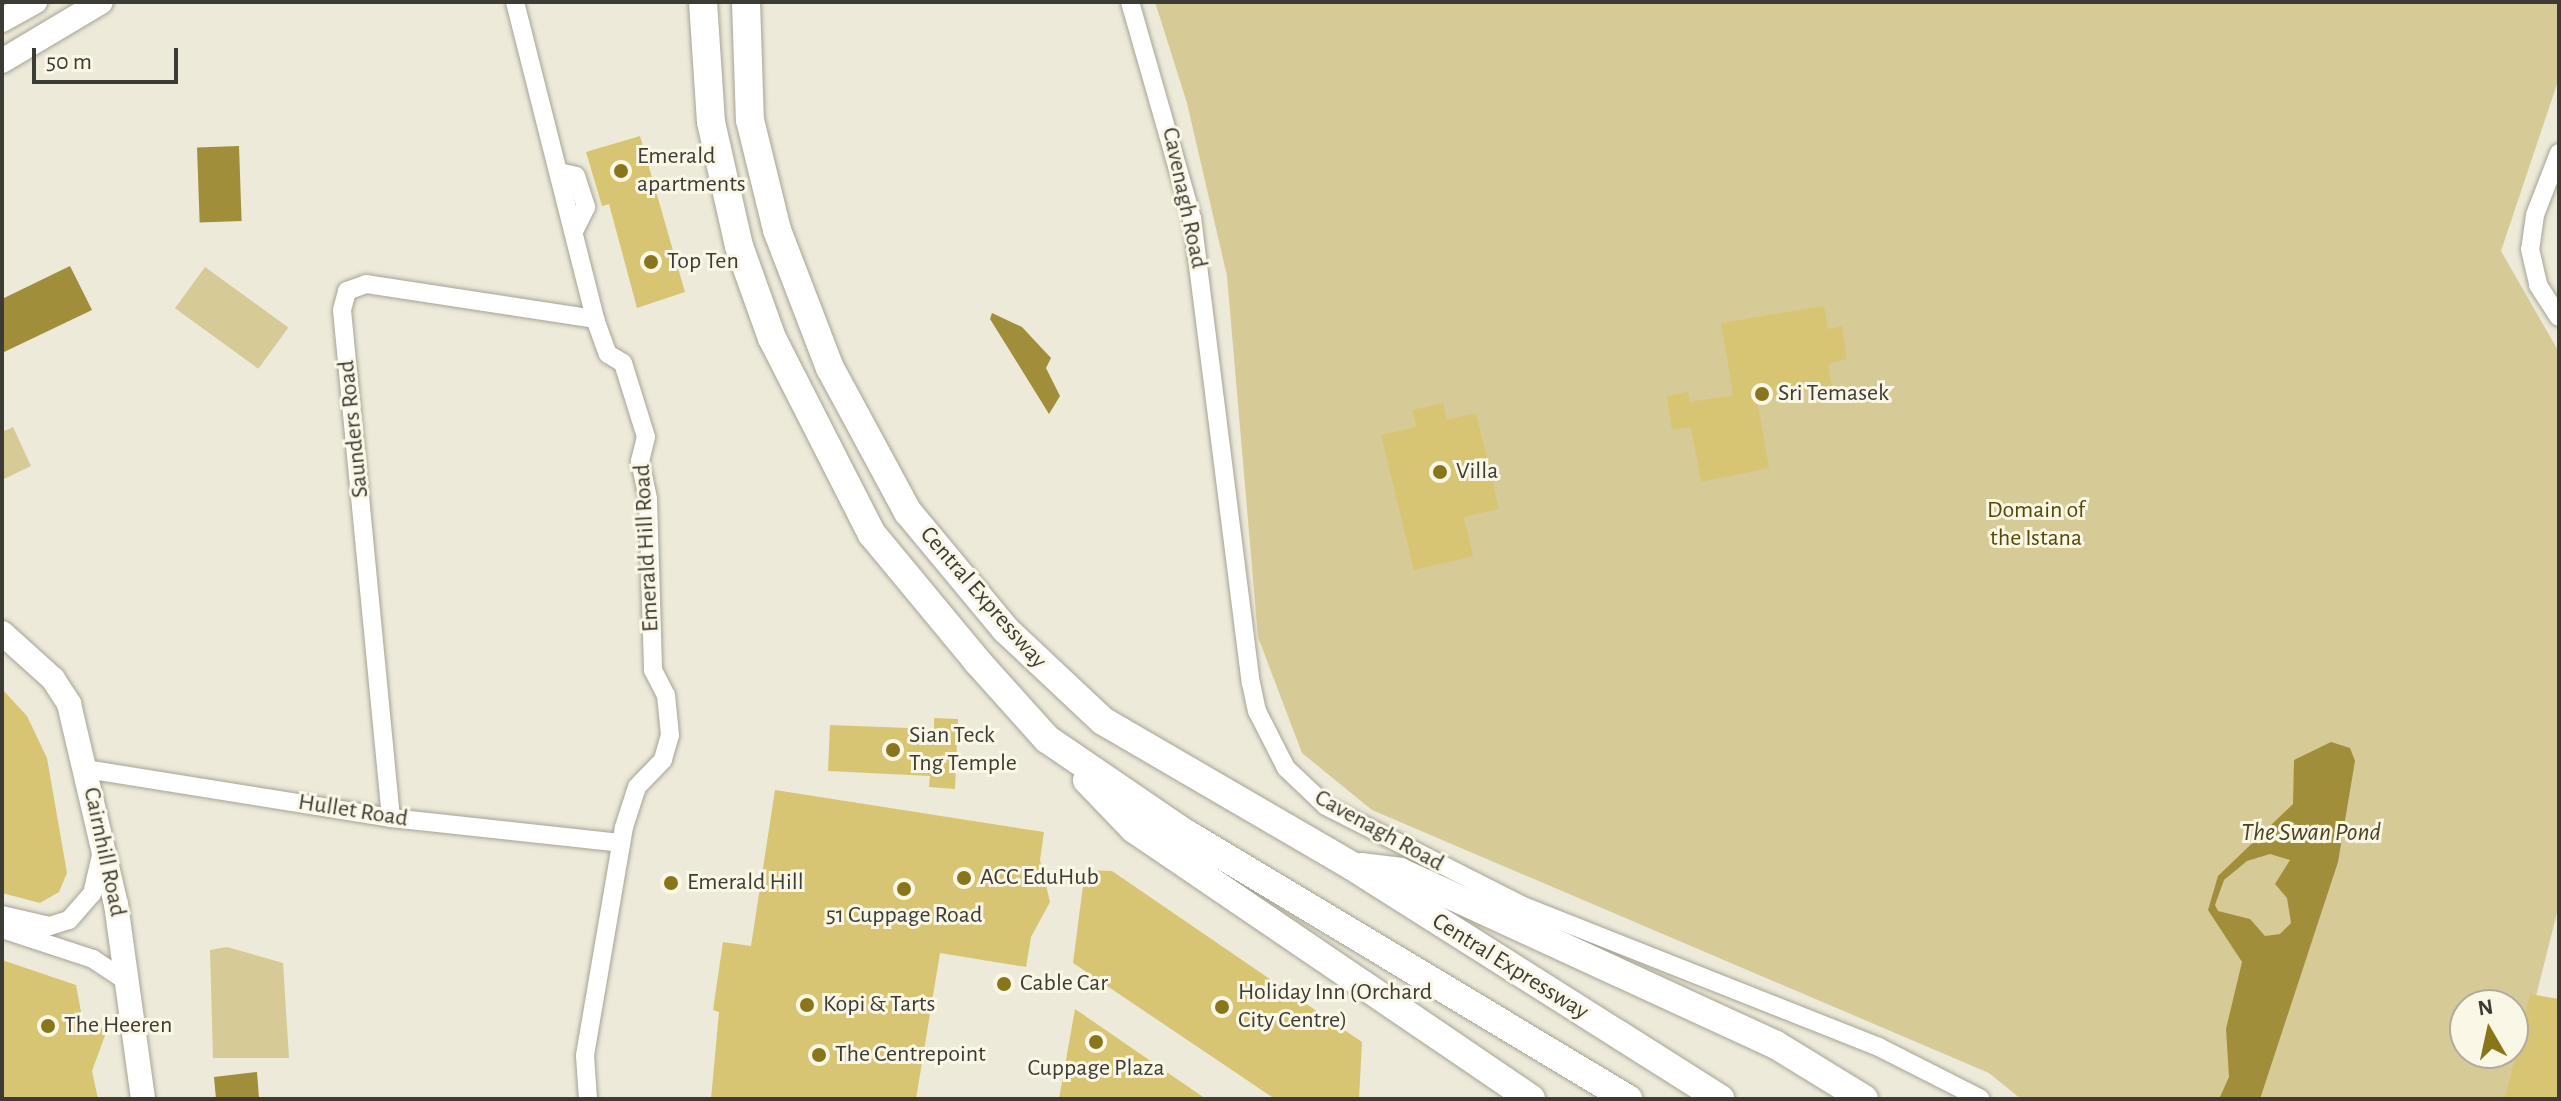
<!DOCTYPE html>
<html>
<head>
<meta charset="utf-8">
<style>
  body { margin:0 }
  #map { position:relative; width:2561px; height:1101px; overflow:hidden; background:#edeada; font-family:"Alegreya Sans",sans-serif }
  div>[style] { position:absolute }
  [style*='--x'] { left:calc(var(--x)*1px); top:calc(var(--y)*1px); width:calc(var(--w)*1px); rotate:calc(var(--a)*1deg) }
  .green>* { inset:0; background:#d6ca97; transform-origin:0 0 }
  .water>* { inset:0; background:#a18e3b; transform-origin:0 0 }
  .building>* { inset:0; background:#d8c573 }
  .roads { filter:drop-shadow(0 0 2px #a7a394) drop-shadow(0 0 2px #a7a394) }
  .minor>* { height:18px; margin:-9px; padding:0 9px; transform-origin:9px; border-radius:9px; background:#fff }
  .major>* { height:24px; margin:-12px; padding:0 12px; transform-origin:12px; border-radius:12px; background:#fff }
  .highway>* { height:28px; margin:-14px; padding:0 14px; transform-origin:14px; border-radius:14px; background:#fff }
  .dots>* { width:22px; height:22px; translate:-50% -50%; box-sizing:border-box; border:4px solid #fbf7e7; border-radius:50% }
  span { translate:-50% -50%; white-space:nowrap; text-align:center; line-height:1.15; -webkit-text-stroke:6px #fbf7e7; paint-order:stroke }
  .poi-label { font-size:24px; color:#3c3b34 }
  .left { translate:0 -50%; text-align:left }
  .street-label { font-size:24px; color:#3c3b34 }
  .park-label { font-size:24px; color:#564804 }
  .water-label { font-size:26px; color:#4b421f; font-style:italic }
  .frame { position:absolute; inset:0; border:4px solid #3c3b34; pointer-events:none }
  .north { position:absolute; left:2449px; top:989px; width:80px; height:80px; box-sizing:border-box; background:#fbf7e7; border:2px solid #afac9f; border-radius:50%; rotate:351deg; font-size:22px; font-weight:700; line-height:32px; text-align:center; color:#3c3b34 }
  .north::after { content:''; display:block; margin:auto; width:28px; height:36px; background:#89761a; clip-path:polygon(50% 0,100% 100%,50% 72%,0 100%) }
  .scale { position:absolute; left:32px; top:48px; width:146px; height:36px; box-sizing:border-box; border:4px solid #3c3b34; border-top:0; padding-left:10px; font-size:24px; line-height:28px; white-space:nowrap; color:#3c3b34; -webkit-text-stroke:6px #fbf7e7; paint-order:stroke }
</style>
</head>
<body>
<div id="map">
  <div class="green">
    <div style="clip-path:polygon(evenodd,1155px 2px,2559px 2px,2559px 78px,2501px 251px,2559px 352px,2559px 905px,2510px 1099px,2021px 1099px,1989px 1073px,1372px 810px,1302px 753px,1258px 637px,1227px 276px,1187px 103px,1155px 2px,2465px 1005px,2513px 1005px,2513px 1053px,2465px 1053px,2465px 1005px)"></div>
    <div style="left:205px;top:267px;width:103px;height:51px;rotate:36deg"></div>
    <div style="clip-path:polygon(13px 427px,31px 466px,2px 480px,2px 432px)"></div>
    <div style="clip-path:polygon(227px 947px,283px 963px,289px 1058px,213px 1058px,210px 950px)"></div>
  </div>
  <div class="water">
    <div style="left:239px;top:146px;width:75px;height:42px;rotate:88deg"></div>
    <div style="clip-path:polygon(70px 266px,92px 310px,2px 353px,2px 299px)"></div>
    <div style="clip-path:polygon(992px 313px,1022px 327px,1051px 358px,1046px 368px,1060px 396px,1049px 414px,990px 319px)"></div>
    <div style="clip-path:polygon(evenodd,2331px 742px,2350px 748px,2355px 761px,2338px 862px,2260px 1099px,2219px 1099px,2229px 1077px,2226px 1029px,2242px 962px,2208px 910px,2218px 876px,2293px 804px,2294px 760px,2331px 742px,2270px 854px,2290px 860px,2275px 884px,2287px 898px,2291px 923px,2280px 934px,2265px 936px,2250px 919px,2218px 911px,2215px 905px,2224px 880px,2247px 861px,2270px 854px)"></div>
    <div style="clip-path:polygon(257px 1072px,259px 1098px,216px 1099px,214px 1077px)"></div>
  </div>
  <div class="building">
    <div style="clip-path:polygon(640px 136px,685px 292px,637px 308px,609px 204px,602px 206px,586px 152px)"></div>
    <div style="clip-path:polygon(1824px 306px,1828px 329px,1842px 326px,1847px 359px,1828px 364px,1832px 387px,1757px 399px,1769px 468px,1701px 482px,1691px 427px,1672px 430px,1667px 396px,1688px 392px,1690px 402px,1733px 395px,1721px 323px)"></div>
    <div style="clip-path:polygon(1443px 403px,1447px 420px,1476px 413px,1499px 509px,1464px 517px,1473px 556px,1414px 570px,1381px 435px,1416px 427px,1412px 410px)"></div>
    <div style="clip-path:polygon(2px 689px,27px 716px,47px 758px,67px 873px,59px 892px,40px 903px,2px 893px)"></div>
    <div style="clip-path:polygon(934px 718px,958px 719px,955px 789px,929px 787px,930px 776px,828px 771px,830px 725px,934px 729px)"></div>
    <div style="clip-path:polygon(775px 790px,1044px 832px,1040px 860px,1050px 902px,1031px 937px,1026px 967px,940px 953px,916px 1099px,711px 1099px,719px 1012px,713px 1010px,723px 942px,751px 946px)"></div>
    <div style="clip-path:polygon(1085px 870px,1112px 871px,1362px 1042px,1359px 1099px,1275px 1099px,1073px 963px)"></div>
    <div style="clip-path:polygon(2px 960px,76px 985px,83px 1022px,107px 1030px,92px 1071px,98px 1099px,2px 1099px)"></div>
    <div style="clip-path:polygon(2530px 994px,2559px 999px,2559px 1099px,2505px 1099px)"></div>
    <div style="clip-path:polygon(1075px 1009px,1206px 1099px,1059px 1099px)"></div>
  </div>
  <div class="roads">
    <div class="minor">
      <div style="--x:515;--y:2;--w:327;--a:75.8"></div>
      <div style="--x:595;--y:319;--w:37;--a:70"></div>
      <div style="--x:608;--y:354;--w:17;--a:31"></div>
      <div style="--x:623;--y:363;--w:77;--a:72.7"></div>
      <div style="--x:646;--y:437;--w:25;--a:104"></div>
      <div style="--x:640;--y:461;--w:39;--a:78"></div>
      <div style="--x:648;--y:499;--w:171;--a:88.3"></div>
      <div style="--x:653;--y:670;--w:28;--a:63"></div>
      <div style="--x:666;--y:695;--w:40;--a:84.3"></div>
      <div style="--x:670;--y:735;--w:26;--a:106"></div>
      <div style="--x:663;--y:760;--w:37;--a:134"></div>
      <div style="--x:637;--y:787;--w:42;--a:108"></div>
      <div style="--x:624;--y:827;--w:232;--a:99.7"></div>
      <div style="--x:585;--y:1056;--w:43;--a:86"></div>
      <div style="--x:1130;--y:2;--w:225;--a:74"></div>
      <div style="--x:1192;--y:218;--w:469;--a:82.8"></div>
      <div style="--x:1251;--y:683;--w:29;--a:78"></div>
      <div style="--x:1257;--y:711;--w:64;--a:63"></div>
      <div style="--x:1286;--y:768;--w:55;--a:43.5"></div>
      <div style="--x:1326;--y:806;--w:221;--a:26.9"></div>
      <div style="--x:1523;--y:906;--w:383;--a:21.6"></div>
      <div style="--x:1879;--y:1047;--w:114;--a:27"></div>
      <div style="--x:2559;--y:153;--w:66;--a:111.2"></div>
      <div style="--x:2535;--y:215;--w:34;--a:98"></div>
      <div style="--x:2530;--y:249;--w:37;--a:77"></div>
      <div style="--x:2538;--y:285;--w:38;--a:57"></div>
      <div style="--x:559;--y:172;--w:17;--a:13"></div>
      <div style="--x:576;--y:176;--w:33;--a:72"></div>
      <div style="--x:586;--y:207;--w:28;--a:116"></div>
      <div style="--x:86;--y:769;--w:309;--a:9.1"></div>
      <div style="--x:391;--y:818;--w:231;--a:6.2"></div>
      <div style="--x:391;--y:818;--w:510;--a:-95.51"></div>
      <div style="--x:342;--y:310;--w:20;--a:-75"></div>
      <div style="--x:347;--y:291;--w:20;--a:-20"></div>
      <div style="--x:366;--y:284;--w:232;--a:8.7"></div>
      <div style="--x:2;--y:915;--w:49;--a:12.9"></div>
      <div style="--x:50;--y:926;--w:20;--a:-18"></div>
      <div style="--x:69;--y:920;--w:35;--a:-49"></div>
      <div style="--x:92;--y:894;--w:44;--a:-76.9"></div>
      <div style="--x:2;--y:929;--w:96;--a:18.2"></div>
      <div style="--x:93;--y:959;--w:43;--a:33.7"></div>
    </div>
    <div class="major">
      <div style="--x:2;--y:20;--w:38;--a:-29"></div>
      <div style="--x:2;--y:61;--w:115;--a:-30.8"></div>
      <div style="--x:2;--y:633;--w:69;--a:42"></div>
      <div style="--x:53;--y:679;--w:30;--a:57"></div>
      <div style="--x:69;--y:704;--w:205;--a:76.8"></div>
      <div style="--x:116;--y:904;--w:197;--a:82.1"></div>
    </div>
    <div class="highway">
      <div style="--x:703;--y:2;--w:120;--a:86.2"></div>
      <div style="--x:711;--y:122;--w:127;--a:77.3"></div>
      <div style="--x:739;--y:246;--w:98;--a:70.3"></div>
      <div style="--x:772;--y:338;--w:220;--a:63"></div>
      <div style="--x:872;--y:534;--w:165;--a:50.4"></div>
      <div style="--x:977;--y:661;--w:105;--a:48.1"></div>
      <div style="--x:1047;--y:739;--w:167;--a:34.3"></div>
      <div style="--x:1185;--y:833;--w:517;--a:30.98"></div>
      <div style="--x:746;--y:2;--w:118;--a:88.1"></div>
      <div style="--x:750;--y:120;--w:113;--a:76.2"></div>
      <div style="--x:777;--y:230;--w:148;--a:69"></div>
      <div style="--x:830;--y:368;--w:164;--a:61.6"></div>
      <div style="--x:908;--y:512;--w:153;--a:50.3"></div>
      <div style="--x:1006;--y:630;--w:133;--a:43.2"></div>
      <div style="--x:1103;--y:721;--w:288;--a:30.2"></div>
      <div style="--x:1352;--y:866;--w:436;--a:32.3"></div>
      <div style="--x:1087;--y:780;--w:68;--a:46.2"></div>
      <div style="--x:1134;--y:829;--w:480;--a:34.2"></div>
      <div style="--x:1361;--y:867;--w:39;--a:7"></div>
      <div style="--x:1400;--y:872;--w:414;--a:24.7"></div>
      <div style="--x:1776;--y:1045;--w:103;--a:31.5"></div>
    </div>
  </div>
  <div class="dots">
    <div style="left:621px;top:171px;background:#89761a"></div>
    <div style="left:651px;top:262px;background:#89761a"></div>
    <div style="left:1762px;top:394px;background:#89761a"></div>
    <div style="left:1440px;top:472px;background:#89761a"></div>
    <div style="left:893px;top:750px;background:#89761a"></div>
    <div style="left:964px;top:878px;background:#89761a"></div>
    <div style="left:671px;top:883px;background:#89761a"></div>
    <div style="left:904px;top:889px;background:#89761a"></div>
    <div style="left:1004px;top:984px;background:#89761a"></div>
    <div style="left:807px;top:1005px;background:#89761a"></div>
    <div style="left:1222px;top:1007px;background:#89761a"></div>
    <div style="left:48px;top:1026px;background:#89761a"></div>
    <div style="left:1096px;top:1042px;background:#89761a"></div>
    <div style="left:819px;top:1055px;background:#89761a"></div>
  </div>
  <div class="poi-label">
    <span class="left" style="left:637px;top:171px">Emerald<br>apartments</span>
    <span class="left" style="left:667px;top:262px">Top Ten</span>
    <span class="left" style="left:1778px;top:394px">Sri Temasek</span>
    <span class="left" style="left:1456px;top:472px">Villa</span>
    <span class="left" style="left:909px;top:750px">Sian Teck<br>Tng Temple</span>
    <span class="left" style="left:980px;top:878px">ACC EduHub</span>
    <span class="left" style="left:687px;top:883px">Emerald Hill</span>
    <span style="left:904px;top:916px">51 Cuppage Road</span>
    <span class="left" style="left:1020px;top:984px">Cable Car</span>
    <span class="left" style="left:1238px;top:1007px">Holiday Inn (Orchard<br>City Centre)</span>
    <span class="left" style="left:823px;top:1005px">Kopi &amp; Tarts</span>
    <span class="left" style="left:64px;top:1026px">The Heeren</span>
    <span class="left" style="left:835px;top:1055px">The Centrepoint</span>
    <span style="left:1096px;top:1069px">Cuppage Plaza</span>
  </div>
  <div class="street-label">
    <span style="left:1184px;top:198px;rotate:78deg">Cavenagh Road</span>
    <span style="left:354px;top:429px;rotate:-96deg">Saunders Road</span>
    <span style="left:647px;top:548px;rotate:-93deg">Emerald Hill Road</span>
    <span style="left:983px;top:598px;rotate:49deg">Central Expressway</span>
    <span style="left:353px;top:811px;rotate:9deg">Hullet Road</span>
    <span style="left:1379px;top:831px;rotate:29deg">Cavenagh Road</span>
    <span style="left:104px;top:852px;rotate:78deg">Cairnhill Road</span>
    <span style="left:1510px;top:967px;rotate:32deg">Central Expressway</span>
  </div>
  <div class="park-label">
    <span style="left:2036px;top:525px">Domain of<br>the Istana</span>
  </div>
  <div class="water-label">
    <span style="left:2311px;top:833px">The Swan Pond</span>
  </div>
  <div class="frame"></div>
  <div class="north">N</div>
  <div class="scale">50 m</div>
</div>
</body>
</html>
